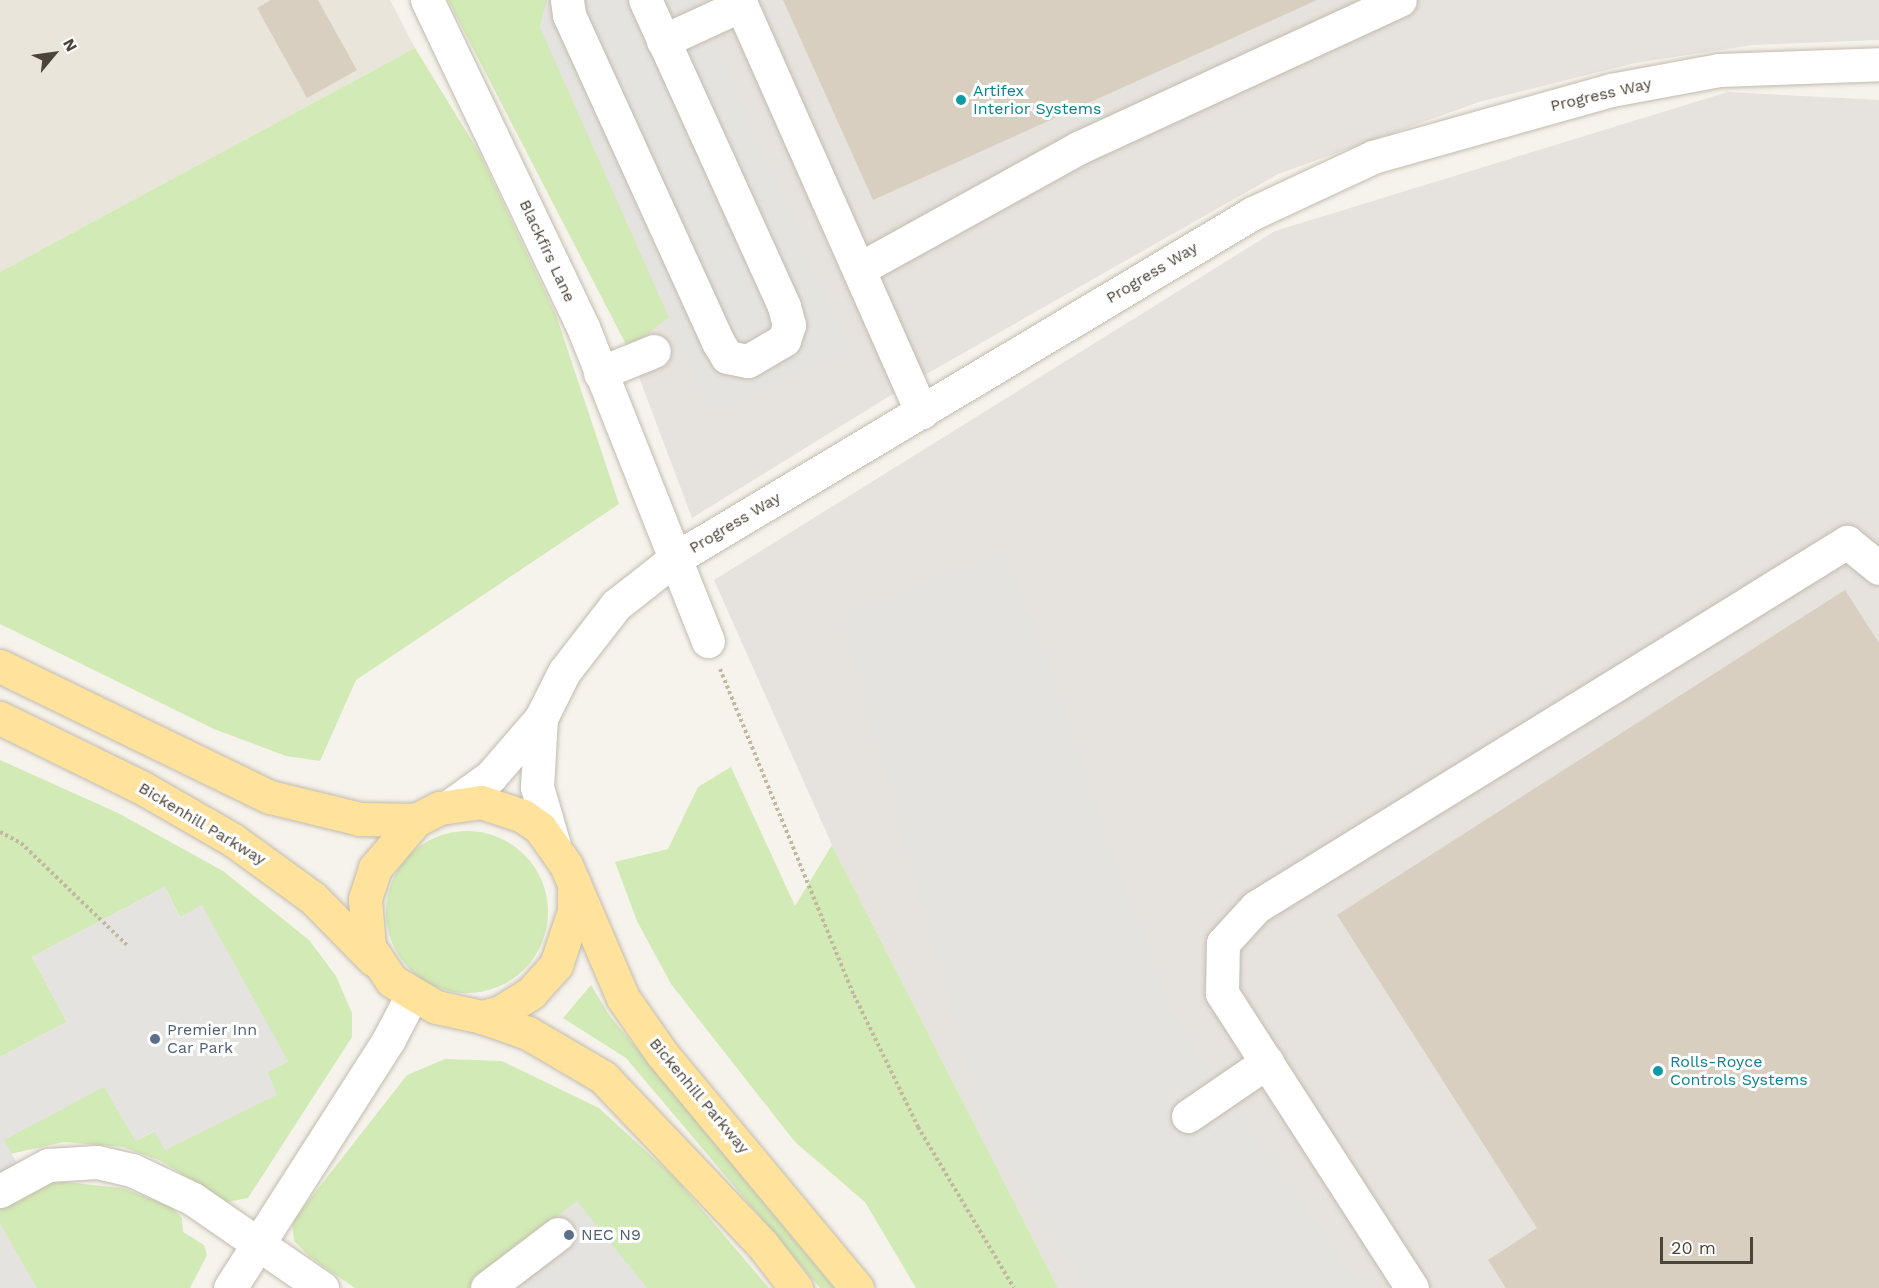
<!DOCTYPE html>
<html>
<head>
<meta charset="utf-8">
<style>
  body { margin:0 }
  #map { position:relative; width:1879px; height:1288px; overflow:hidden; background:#f6f3ec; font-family:"Work Sans",sans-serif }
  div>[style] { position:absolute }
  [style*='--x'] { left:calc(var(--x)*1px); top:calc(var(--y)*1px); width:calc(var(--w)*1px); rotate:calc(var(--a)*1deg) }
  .residential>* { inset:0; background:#eae5da }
  .industrial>* { inset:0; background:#e6e2dd }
  .green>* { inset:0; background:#d2eab5 }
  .round { border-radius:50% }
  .parking>* { inset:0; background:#e5e3e0 }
  .building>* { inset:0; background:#d8cfc1 }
  .path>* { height:4px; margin-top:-2px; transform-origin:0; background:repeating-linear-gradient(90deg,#c4b79f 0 3px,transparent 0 6px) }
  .roads { filter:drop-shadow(0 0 2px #c2bbae) drop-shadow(0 0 2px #c2bbae) }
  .minor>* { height:33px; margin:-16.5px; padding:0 16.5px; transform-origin:16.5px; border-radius:16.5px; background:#fff }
  .major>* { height:33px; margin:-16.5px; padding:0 16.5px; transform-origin:16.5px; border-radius:16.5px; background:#ffe39c }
  .dots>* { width:16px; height:16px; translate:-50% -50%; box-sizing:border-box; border:3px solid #fff; border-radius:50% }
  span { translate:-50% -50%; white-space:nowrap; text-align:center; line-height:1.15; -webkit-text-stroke:6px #fff; paint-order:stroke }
  .culture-label { font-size:16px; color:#0d838f }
  .left { translate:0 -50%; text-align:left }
  .street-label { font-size:16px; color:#4b4439 }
  .service-label { font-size:16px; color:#4e5e75 }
  .north { position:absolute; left:24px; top:24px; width:60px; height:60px; -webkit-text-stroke:4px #fff; paint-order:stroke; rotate:61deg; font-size:16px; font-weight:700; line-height:24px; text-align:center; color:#4b4439 }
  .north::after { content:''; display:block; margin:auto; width:21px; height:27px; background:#4b4439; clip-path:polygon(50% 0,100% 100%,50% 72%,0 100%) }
  .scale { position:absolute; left:1660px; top:1237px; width:93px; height:27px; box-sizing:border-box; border:3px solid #4b4439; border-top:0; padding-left:8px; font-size:18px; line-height:21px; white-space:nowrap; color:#4b4439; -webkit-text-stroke:4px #fff; paint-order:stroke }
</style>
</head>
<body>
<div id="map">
  <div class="residential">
    <div style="clip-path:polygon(0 0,390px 0,415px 48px,0 272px)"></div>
  </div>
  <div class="industrial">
    <div style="clip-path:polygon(448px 0,1879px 0,1879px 40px,1753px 45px,1635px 63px,1479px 102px,1278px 174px,909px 384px,692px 518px,628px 348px)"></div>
    <div style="clip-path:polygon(1728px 92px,1879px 100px,1879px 1288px,1058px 1288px,832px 845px,714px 580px,1275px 231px)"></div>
  </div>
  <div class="green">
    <div style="clip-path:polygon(448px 0,547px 0,540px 27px,669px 317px,628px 348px)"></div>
    <div style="clip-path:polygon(415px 48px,480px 154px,556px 315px,619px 504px,356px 680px,320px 761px,286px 756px,214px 729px,0 624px,0 272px)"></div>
    <div style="clip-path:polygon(0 760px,118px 813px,223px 871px,309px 940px,336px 976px,352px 1013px,352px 1037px,248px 1198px,227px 1202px,161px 1161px,123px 1147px,64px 1142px,10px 1154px,3px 1140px,104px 1086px,136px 1141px,288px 1061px,180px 917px,165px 887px,32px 957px,67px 1022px,0 1057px)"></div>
    <div style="clip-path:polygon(731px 767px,795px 906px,832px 845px,1058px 1288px,916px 1288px,865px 1202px,795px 1142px,671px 984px,637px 921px,615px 862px,668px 849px,698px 787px)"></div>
    <div class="round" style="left:386px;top:831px;width:162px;height:162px"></div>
    <div style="clip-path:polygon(591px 985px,609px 1015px,834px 1288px,820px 1288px,626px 1058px,563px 1018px)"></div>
    <div style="clip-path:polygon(445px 1059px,502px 1061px,599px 1108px,676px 1179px,769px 1288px,647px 1288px,620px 1256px,559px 1215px,475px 1288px,355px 1288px,310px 1257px,294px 1241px,292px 1222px,407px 1075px)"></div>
    <div style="clip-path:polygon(54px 1181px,122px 1188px,170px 1206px,182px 1218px,183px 1232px,204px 1245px,207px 1255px,190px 1288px,37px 1288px,0 1231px,0 1208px)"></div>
  </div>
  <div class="parking">
    <div style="clip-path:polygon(547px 0,696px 0,850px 350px,711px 412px,540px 27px)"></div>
    <div style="clip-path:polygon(1008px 552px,1169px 1009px,1361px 1288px,1086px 1288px,983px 1119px,841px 617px)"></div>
    <div style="clip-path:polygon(165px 887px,180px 917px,202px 905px,288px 1061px,268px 1072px,277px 1095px,165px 1150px,154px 1131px,136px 1141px,104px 1087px,4px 1140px,32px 1191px,0 1208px,0 1057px,67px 1022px,32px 957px)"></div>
    <div style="clip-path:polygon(577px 1201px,647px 1288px,475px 1288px,559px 1215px)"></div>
    <div style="clip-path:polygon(0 1223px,3px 1229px,37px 1288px,0 1288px)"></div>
  </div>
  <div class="building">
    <div style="clip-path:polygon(271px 0,318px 0,357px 70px,307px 98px,257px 8px)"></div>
    <div style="clip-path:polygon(783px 0,1317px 0,873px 200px)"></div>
    <div style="clip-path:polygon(1845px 590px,1879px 643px,1879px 1288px,1506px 1288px,1488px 1260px,1537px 1228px,1337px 915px)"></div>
  </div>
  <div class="path">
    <div style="--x:720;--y:669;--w:352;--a:67.7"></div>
    <div style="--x:854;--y:995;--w:147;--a:64.1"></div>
    <div style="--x:918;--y:1127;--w:187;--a:59.2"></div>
    <div style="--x:0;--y:832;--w:24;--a:28"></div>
    <div style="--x:21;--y:843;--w:149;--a:43.9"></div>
  </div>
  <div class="roads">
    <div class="minor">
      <div style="--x:427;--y:0;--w:362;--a:64.5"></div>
      <div style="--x:583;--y:327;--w:338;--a:68.3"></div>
      <div style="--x:567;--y:0;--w:15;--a:82"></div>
      <div style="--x:569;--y:15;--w:359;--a:65.5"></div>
      <div style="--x:718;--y:342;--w:17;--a:59"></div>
      <div style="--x:727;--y:357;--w:21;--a:11"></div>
      <div style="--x:748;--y:361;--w:42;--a:-30.3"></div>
      <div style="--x:784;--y:340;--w:16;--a:-72"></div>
      <div style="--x:789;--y:325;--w:20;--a:-105"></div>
      <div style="--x:784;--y:306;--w:336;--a:-114.4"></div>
      <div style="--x:739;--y:0;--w:451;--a:66.1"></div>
      <div style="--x:663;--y:41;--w:86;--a:-24.8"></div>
      <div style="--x:859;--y:269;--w:252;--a:-28.9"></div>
      <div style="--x:1080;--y:147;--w:352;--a:-24.7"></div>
      <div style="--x:600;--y:373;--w:58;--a:-22.2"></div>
      <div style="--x:541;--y:718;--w:69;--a:93.3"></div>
      <div style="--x:537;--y:787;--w:60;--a:73.7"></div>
      <div style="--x:451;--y:805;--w:49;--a:-35.9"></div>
      <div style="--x:491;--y:776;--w:77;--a:-49.2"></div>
      <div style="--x:541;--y:718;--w:51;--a:-63.4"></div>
      <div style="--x:564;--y:672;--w:85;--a:-52.2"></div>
      <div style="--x:616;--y:605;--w:76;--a:-38.1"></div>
      <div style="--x:676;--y:558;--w:672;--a:-30.88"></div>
      <div style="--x:1253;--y:213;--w:132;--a:-25"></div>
      <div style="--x:1373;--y:157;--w:247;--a:-15.7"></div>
      <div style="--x:1611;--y:90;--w:110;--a:-10.5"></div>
      <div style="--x:1719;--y:70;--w:160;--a:-2.1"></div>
      <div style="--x:1188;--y:1116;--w:96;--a:-34.4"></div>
      <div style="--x:0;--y:1191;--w:55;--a:-28.4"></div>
      <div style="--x:48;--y:1165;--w:49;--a:-3.5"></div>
      <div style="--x:97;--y:1162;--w:36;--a:13"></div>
      <div style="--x:132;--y:1170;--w:68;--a:25.4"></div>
      <div style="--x:193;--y:1199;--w:157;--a:34.6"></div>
      <div style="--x:230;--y:1288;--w:295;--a:-57.4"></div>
      <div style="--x:389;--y:1039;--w:50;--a:-62.4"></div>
      <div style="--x:487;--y:1288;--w:89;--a:-37.3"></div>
      <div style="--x:1412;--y:1288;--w:351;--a:-122.8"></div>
      <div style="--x:1222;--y:993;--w:50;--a:-88.9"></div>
      <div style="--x:1223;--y:943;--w:49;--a:-47.5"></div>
      <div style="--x:1256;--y:907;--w:695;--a:-31.7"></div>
      <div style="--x:1847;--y:542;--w:41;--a:39.1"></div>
    </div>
    <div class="major">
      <div style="--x:0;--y:666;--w:300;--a:25.9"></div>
      <div style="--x:270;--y:797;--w:93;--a:13.7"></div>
      <div style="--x:360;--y:819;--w:56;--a:1"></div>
      <div style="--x:0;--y:718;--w:157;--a:26.1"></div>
      <div style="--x:141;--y:787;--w:106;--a:29.9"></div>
      <div style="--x:233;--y:840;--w:99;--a:35.9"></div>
      <div style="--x:313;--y:898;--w:87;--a:45.5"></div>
      <div style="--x:574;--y:883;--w:28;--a:90"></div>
      <div style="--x:574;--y:911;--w:57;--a:108.4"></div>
      <div style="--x:556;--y:965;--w:38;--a:132"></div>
      <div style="--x:531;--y:993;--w:36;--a:148"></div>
      <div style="--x:500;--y:1012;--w:19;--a:164"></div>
      <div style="--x:482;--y:1017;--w:47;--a:-167.7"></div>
      <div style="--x:436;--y:1007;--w:51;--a:-149.4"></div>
      <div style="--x:392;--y:981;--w:41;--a:-124.1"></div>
      <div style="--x:369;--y:947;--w:48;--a:-94.8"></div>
      <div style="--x:365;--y:899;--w:33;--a:-72"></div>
      <div style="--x:375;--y:868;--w:63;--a:-49.5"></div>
      <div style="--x:416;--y:820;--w:27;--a:-27"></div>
      <div style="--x:440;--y:808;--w:41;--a:-8.3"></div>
      <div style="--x:481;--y:802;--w:44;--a:18.4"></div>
      <div style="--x:523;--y:816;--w:21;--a:35"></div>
      <div style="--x:540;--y:828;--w:45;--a:54.9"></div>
      <div style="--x:566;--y:865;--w:145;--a:66.8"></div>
      <div style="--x:623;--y:998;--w:68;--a:55.1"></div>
      <div style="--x:662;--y:1054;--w:305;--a:50.2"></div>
      <div style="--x:482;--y:1017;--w:49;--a:19.2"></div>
      <div style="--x:528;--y:1033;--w:87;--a:30.4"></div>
      <div style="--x:603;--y:1077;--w:231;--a:46.4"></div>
      <div style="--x:762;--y:1244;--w:56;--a:52.3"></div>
    </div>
  </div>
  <div class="dots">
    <div style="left:961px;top:100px;background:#0f9aa8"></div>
    <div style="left:155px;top:1039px;background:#5c6f8a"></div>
    <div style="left:1658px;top:1071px;background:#0f9aa8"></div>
    <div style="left:569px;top:1235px;background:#5c6f8a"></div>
  </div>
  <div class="culture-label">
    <span class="left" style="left:973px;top:100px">Artifex<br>Interior Systems</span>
    <span class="left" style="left:1670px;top:1071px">Rolls-Royce<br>Controls Systems</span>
  </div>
  <div class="street-label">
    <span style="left:1601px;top:95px;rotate:-13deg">Progress Way</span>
    <span style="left:547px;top:251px;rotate:65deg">Blackfirs Lane</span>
    <span style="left:1152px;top:273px;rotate:-31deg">Progress Way</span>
    <span style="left:735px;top:523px;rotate:-31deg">Progress Way</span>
    <span style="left:202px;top:824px;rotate:31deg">Bickenhill Parkway</span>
    <span style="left:699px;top:1096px;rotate:50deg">Bickenhill Parkway</span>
  </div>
  <div class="service-label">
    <span class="left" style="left:167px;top:1039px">Premier Inn<br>Car Park</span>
    <span class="left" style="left:581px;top:1235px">NEC N9</span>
  </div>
  <div class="north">N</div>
  <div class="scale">20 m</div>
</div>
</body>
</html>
